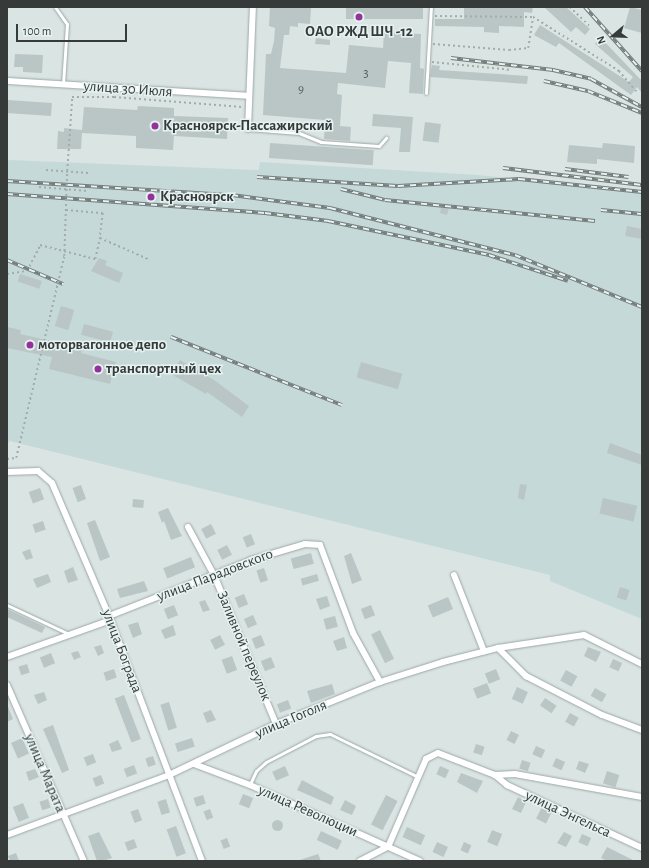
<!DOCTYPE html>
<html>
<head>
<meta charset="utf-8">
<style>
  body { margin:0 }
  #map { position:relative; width:649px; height:868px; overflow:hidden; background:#d9e4e3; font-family:"Alegreya Sans",sans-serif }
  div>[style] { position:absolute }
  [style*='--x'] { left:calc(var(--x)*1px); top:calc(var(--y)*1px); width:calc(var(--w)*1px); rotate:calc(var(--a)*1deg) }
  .built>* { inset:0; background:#c4d9d8 }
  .building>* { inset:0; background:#bac6c5; transform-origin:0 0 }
  .round { border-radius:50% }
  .path>* { height:1.5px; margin-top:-0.75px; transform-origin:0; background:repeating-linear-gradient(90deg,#a3acab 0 2px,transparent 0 5px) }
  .roads { filter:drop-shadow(0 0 1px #9ca7a6) drop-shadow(0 0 1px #9ca7a6) }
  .lane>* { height:3px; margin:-1.5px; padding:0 1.5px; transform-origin:1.5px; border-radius:1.5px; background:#fff }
  .street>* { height:6px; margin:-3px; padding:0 3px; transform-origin:3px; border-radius:3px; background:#fff }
  .rail>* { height:3.5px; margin-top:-1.75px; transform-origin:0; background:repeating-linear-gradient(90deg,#e6f2f1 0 6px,#757d7c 0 12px); box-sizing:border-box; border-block:1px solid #757d7c }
  .path-bridge>* { height:1.5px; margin-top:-0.75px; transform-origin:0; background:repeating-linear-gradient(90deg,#a3acab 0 2px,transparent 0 5px) }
  .dots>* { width:11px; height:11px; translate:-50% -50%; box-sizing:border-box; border:2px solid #e6f2f1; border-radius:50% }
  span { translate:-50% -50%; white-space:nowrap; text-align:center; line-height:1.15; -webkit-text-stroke:3px #e6f2f1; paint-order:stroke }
  .number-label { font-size:13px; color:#575e5d }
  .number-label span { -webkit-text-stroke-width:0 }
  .poi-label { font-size:15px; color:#363b3a; font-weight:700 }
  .left { translate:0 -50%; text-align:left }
  .street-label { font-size:15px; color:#363b3a }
  .frame { position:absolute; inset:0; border:8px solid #363b3a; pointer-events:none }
  .north { position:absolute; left:593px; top:16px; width:40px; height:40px; -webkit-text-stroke:3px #e6f2f1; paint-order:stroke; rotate:251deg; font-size:11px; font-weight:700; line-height:16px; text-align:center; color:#363b3a }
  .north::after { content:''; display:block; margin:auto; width:14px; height:18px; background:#363b3a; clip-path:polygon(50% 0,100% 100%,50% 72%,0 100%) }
  .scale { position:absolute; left:16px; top:24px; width:111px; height:18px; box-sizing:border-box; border:2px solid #363b3a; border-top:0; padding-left:5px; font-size:12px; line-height:14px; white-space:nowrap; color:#363b3a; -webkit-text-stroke:3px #e6f2f1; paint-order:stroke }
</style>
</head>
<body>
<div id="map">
  <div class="built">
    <div style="clip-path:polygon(7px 160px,259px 170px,260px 162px,477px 175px,642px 191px,642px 619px,550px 581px,550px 575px,10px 441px,7px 444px)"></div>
  </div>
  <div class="building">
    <div style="clip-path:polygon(270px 7px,311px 8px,310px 24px,298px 23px,298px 27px,290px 26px,289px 35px,284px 35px,280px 68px,346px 73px,349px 45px,383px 48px,384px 32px,421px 34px,420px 68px,424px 69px,423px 94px,409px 93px,411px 63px,388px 61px,385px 88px,338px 83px,337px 94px,342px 95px,340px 126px,351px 127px,350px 141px,324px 139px,325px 120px,263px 115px,266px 54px,271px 54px,274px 41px,275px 28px,269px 26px)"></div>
    <div style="left:346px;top:7px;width:77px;height:12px"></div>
    <div style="clip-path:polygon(464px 7px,533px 7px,532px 13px,524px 12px,524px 27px,499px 26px,499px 33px,484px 32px,484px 27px,435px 26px,435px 19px,464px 19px)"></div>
    <div style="clip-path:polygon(544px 7px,566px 7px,590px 29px,585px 35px,576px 27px,571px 32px)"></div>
    <div style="clip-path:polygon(630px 7px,642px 10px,642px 33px,624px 28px)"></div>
    <div style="clip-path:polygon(540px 25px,629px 82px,633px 77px,595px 44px,600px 37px,642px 81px,642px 93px,637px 87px,631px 95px,559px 43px,556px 47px,534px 35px)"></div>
    <div style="clip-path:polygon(316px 38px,330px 40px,330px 45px,315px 44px)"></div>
    <div style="clip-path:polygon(15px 54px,43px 55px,42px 73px,23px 72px,23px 67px,14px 67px)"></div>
    <div style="clip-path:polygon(432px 65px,440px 66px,439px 70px,528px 76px,527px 84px,430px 77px)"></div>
    <div style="left:8px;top:100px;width:44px;height:13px;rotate:4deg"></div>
    <div style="clip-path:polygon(138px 106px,174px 108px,174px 116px,228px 118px,227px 139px,174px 136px,173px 150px,136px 148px,136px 136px,82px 133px,81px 149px,57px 149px,58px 131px,64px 132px,64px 128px,82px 130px,84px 107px,137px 110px)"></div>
    <div style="clip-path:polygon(373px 114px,413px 117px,410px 152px,399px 152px,401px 128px,372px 126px)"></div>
    <div style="left:425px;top:122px;width:16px;height:19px;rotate:7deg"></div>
    <div style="left:270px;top:143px;width:104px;height:15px;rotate:4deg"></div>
    <div style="clip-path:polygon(603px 143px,635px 146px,634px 163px,597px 159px,597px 164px,567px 162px,569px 145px,602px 148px)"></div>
    <div style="clip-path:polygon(441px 207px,449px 208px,447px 215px,440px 213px)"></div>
    <div style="clip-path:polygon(627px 226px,642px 229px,642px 239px,625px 236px)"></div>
    <div style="clip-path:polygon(99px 258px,107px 261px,105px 265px,123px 273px,119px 283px,91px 271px)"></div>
    <div style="left:20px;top:274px;width:23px;height:8px;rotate:18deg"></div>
    <div style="left:61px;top:306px;width:14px;height:21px;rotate:17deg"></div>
    <div style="left:84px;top:324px;width:30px;height:11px;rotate:15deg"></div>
    <div style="clip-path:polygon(7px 327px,21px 330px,20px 334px,82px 348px,81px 353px,116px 362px,110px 384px,49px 369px,52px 357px,7px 348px)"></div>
    <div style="clip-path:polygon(180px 360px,214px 380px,249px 406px,242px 417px,207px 392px,206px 394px,171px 374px)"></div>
    <div style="left:361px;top:362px;width:43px;height:16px;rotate:16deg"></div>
    <div style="clip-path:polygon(610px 443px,642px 455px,642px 465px,607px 453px)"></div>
    <div style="clip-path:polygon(520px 484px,527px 485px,524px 500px,518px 498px)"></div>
    <div style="left:81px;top:485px;width:15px;height:9px;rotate:70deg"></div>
    <div style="left:40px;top:488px;width:12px;height:12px;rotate:70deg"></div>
    <div style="left:603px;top:498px;width:35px;height:16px;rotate:13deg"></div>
    <div style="left:133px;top:499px;width:11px;height:8px;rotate:5deg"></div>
    <div style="clip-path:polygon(168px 508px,182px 536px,171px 540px,164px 521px,162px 523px,158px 512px)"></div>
    <div style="clip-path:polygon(95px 520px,110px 557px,100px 561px,87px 523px)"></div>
    <div style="left:43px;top:521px;width:9px;height:11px;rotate:72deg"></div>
    <div style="left:211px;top:524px;width:11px;height:11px;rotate:63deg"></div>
    <div style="left:251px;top:534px;width:11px;height:9px;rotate:68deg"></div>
    <div style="left:227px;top:545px;width:11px;height:11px;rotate:63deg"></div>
    <div style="clip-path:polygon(30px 549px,33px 558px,26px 560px,22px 552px)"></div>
    <div style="left:311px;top:553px;width:11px;height:21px;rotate:75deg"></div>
    <div style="clip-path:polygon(351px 553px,362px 580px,352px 584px,344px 556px)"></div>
    <div style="left:191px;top:557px;width:11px;height:30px;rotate:68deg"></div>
    <div style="clip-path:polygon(73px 567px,78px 580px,68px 583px,64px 571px)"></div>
    <div style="left:264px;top:568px;width:13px;height:8px;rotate:72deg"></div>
    <div style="clip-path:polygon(48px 574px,51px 582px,37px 588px,33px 579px)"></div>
    <div style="left:317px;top:574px;width:7px;height:17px;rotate:74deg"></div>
    <div style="clip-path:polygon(144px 581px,148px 591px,120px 598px,117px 589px)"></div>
    <div style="left:620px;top:587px;width:10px;height:11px;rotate:17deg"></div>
    <div style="left:244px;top:594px;width:11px;height:10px;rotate:68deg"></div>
    <div style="clip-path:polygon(327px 596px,330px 606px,320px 610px,316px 599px)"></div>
    <div style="left:448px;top:597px;width:13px;height:22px;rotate:67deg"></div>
    <div style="clip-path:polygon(205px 600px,210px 610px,203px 612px,199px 602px)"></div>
    <div style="left:174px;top:605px;width:11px;height:11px;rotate:68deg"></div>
    <div style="left:371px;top:605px;width:11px;height:11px;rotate:68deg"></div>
    <div style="clip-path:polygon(7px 609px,45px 627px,42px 633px,7px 617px)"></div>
    <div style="left:253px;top:615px;width:10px;height:10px;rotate:66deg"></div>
    <div style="left:335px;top:616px;width:11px;height:12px;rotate:75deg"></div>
    <div style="clip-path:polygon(138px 622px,142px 634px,133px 638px,128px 625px)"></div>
    <div style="clip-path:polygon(173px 625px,176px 635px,165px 639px,161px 630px)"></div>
    <div style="left:380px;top:630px;width:32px;height:10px;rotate:64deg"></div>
    <div style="left:220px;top:635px;width:11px;height:11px;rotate:63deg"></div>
    <div style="left:261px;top:635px;width:11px;height:10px;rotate:68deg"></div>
    <div style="clip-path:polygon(344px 637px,347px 648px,337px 651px,333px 641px)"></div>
    <div style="clip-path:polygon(101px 645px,104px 653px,98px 656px,94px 647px)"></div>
    <div style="clip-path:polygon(588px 647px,601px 652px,596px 662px,584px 656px)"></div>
    <div style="clip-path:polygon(78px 651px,81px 657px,74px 660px,71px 653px)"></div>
    <div style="left:51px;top:653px;width:11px;height:12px;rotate:68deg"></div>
    <div style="left:232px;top:656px;width:15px;height:11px;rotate:70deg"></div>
    <div style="left:271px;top:657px;width:11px;height:11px;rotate:68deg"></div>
    <div style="left:613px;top:659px;width:10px;height:9px;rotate:24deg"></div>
    <div style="left:27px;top:664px;width:9px;height:9px;rotate:72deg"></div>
    <div style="left:114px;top:669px;width:9px;height:11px;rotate:72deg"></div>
    <div style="left:496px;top:669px;width:11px;height:12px;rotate:68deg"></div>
    <div style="left:566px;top:670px;width:13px;height:12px;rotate:29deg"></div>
    <div style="left:487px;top:683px;width:11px;height:15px;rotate:68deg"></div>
    <div style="clip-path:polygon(332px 684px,335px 694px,311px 703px,307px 691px)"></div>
    <div style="left:517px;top:687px;width:12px;height:13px;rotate:24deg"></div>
    <div style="left:595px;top:688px;width:13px;height:9px;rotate:29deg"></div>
    <div style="clip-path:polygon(44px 692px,47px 700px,38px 704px,34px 695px)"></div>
    <div style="left:124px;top:695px;width:47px;height:10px;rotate:69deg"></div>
    <div style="left:545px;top:698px;width:14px;height:9px;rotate:34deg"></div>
    <div style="left:288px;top:700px;width:9px;height:12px;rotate:69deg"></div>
    <div style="left:169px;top:702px;width:27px;height:9px;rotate:73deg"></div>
    <div style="clip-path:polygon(7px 704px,13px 719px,7px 722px)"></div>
    <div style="clip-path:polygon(211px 710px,216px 720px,207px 723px,203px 713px)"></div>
    <div style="left:570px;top:713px;width:10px;height:10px;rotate:29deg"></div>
    <div style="clip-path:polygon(53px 725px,69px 770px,62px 773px,43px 729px)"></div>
    <div style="left:511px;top:731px;width:9px;height:10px;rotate:27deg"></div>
    <div style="left:22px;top:738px;width:17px;height:12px;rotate:66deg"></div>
    <div style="left:192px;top:738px;width:9px;height:18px;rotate:72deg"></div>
    <div style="clip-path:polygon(118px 740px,122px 749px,112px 752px,109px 744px)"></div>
    <div style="left:476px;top:744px;width:9px;height:9px;rotate:18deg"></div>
    <div style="left:536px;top:746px;width:10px;height:9px;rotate:24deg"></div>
    <div style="left:93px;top:754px;width:9px;height:10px;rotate:69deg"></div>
    <div style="left:153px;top:756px;width:9px;height:8px;rotate:72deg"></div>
    <div style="left:556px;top:758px;width:10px;height:9px;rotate:24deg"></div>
    <div style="left:522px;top:760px;width:9px;height:9px;rotate:18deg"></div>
    <div style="clip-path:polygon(579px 761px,589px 764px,585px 773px,576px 769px)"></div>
    <div style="left:134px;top:765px;width:9px;height:11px;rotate:69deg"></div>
    <div style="left:285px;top:766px;width:10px;height:14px;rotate:66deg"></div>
    <div style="left:440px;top:766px;width:10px;height:9px;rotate:24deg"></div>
    <div style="clip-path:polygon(35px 769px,39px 777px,29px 781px,26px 772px)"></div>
    <div style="left:607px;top:771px;width:13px;height:13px;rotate:18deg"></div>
    <div style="clip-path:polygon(461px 773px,483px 781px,477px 793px,457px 782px)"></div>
    <div style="left:101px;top:775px;width:9px;height:9px;rotate:69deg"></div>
    <div style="clip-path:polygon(302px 780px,334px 797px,331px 805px,297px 790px)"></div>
    <div style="left:243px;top:794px;width:11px;height:11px;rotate:22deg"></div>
    <div style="left:203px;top:795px;width:9px;height:10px;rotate:72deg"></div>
    <div style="left:386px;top:795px;width:13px;height:33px;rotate:27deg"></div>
    <div style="clip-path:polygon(518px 797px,526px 802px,521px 813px,512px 809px)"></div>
    <div style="left:48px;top:799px;width:9px;height:9px;rotate:72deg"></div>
    <div style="left:166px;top:799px;width:14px;height:9px;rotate:73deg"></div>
    <div style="clip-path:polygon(345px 800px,356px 806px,352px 815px,340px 810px)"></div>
    <div style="left:23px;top:803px;width:16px;height:11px;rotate:68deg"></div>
    <div style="left:542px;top:807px;width:11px;height:13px;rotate:27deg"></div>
    <div style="left:138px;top:809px;width:12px;height:8px;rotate:70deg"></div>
    <div style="left:210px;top:809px;width:9px;height:7px;rotate:69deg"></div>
    <div class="round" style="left:271.5px;top:819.5px;width:11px;height:11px"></div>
    <div style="left:176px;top:826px;width:29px;height:10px;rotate:70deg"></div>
    <div style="left:407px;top:827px;width:20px;height:11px;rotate:24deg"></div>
    <div style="left:492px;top:830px;width:11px;height:13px;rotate:22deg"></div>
    <div style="left:321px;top:831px;width:23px;height:10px;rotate:25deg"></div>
    <div style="clip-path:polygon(99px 832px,112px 858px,102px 861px,97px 861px,88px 836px)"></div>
    <div style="clip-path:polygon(564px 832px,572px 836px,566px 847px,557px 843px)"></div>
    <div style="left:582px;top:834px;width:10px;height:9px;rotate:24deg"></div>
    <div style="left:227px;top:838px;width:9px;height:7px;rotate:69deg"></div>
    <div style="left:134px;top:839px;width:9px;height:10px;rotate:69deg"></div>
    <div style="left:437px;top:842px;width:12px;height:11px;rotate:24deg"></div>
    <div style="left:464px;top:842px;width:8px;height:9px;rotate:23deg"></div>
    <div style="clip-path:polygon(607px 847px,635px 861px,607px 861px,601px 858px)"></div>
    <div style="clip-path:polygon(16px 853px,19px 861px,10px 861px,8px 856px)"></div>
    <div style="clip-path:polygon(318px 854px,321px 861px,300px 861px,300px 860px)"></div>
  </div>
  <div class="path">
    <div style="--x:570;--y:7;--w:28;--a:44"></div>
    <div style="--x:435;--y:16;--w:98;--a:0.6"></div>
    <div style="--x:533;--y:17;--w:102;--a:32.1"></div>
    <div style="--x:619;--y:71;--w:30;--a:49"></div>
    <div style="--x:433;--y:44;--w:76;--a:4.5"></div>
    <div style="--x:509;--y:50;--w:19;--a:-6"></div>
    <div style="--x:528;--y:48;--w:30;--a:-81"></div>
    <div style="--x:432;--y:62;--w:80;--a:5.7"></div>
    <div style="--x:46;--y:170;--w:43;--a:4"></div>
    <div style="--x:67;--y:171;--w:74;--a:-86.1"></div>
    <div style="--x:72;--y:97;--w:42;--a:0"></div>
    <div style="--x:114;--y:97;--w:129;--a:4.4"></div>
    <div style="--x:39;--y:187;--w:49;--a:4.7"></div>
    <div style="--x:66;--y:210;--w:37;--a:5"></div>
    <div style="--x:103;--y:213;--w:25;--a:97"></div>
    <div style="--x:100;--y:238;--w:55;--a:23.7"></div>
    <div style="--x:7;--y:274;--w:20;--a:-9"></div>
    <div style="--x:27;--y:271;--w:29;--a:-63"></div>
    <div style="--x:40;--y:245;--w:57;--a:14.3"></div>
    <div style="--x:95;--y:259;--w:22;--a:-77"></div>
    <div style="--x:7;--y:459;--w:9;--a:-6"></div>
  </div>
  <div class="roads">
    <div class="lane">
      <div style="--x:55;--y:7;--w:21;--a:55"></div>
      <div style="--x:67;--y:24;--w:61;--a:93.8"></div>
      <div style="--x:426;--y:93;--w:86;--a:-86.7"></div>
      <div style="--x:248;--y:129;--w:51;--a:4.5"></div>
      <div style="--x:299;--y:133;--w:24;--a:22"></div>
      <div style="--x:321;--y:142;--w:58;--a:3.9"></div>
      <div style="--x:379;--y:146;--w:11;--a:-49"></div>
      <div style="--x:7;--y:605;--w:68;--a:25.1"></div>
      <div style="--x:250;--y:784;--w:14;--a:-65"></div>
      <div style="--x:256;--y:771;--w:13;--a:-42"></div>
      <div style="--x:266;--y:762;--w:56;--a:-27.5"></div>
      <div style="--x:316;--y:736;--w:14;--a:-8"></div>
      <div style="--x:330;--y:734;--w:98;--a:26"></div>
    </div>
    <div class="street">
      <div style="--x:7;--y:81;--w:242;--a:3.5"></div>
      <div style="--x:248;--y:129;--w:122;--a:-87.7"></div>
      <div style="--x:7;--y:472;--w:31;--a:-2"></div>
      <div style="--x:38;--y:471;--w:18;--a:41"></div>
      <div style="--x:52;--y:483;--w:145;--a:66.8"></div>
      <div style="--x:109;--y:616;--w:262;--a:69.2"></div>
      <div style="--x:188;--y:527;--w:55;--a:61.6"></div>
      <div style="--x:214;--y:575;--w:161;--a:67.4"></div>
      <div style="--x:454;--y:575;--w:82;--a:68.5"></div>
      <div style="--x:109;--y:616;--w:153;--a:-21.5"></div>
      <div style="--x:251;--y:560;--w:56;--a:-16.5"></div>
      <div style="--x:305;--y:544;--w:15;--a:4"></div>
      <div style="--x:320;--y:545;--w:94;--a:69.4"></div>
      <div style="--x:353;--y:633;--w:56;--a:61.1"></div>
      <div style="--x:498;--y:648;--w:40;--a:45"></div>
      <div style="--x:526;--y:676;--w:85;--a:27.2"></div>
      <div style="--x:602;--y:715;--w:43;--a:20.6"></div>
      <div style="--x:7;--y:657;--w:110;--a:-19.6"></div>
      <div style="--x:7;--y:685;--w:192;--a:66.4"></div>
      <div style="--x:194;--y:764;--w:60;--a:20.6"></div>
      <div style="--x:250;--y:785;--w:186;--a:24.1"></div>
      <div style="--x:495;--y:775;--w:20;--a:-3"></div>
      <div style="--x:515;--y:774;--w:129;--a:10.3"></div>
      <div style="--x:7;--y:835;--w:173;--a:-20.3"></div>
      <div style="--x:169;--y:775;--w:119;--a:-25.5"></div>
      <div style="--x:276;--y:724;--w:112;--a:-22"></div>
      <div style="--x:380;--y:682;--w:66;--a:-17.6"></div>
      <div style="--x:443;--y:662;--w:57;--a:-14.3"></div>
      <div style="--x:498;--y:648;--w:87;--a:-8.6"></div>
      <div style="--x:584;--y:635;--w:65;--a:26.6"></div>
      <div style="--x:360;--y:861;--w:31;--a:-27"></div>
      <div style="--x:388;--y:847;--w:96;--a:-66.6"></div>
      <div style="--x:426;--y:759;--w:13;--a:-27"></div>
      <div style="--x:438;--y:753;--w:61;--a:21.1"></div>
      <div style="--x:495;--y:775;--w:16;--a:40"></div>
      <div style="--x:507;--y:785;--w:149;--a:25"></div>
    </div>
  </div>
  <div class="rail">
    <div style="--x:585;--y:7;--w:86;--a:48.3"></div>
    <div style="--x:451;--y:58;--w:103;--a:6.7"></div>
    <div style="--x:553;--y:70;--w:39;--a:13"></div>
    <div style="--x:591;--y:79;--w:58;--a:28.8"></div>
    <div style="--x:544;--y:81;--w:45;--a:12.8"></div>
    <div style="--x:588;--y:91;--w:58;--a:22.2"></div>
    <div style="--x:503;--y:168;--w:140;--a:7"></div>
    <div style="--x:565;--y:169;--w:64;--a:7.2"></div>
    <div style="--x:257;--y:177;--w:141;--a:3.7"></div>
    <div style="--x:398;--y:186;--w:121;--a:-3.3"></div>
    <div style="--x:519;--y:179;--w:124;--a:6"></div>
    <div style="--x:7;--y:181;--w:225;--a:3.6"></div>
    <div style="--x:232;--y:195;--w:99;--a:7.6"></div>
    <div style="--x:330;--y:208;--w:191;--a:14.3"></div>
    <div style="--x:515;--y:255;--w:137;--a:22.3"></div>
    <div style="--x:341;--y:189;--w:45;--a:14"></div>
    <div style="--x:385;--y:200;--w:211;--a:5.7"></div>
    <div style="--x:7;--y:194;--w:259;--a:4.2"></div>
    <div style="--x:265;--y:213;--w:64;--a:7.2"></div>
    <div style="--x:328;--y:221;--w:165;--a:11.9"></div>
    <div style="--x:489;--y:255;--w:83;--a:18.2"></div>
    <div style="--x:601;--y:210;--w:41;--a:5.6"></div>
    <div style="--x:7;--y:260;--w:61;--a:23.2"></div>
    <div style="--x:171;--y:337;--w:184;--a:21.7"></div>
  </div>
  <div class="path-bridge">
    <div style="--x:16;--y:458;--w:208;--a:-76.6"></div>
    <div style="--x:64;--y:256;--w:85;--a:-88"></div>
  </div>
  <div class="dots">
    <div style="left:359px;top:17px;background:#93329a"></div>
    <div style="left:155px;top:126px;background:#93329a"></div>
    <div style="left:151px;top:197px;background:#93329a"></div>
    <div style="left:30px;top:345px;background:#93329a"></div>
    <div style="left:98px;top:369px;background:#93329a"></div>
  </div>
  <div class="number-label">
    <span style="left:366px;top:74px">3</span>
    <span style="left:301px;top:90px">9</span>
  </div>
  <div class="poi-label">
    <span style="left:359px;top:32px">ОАО РЖД ШЧ -12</span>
    <span class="left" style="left:163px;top:126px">Красноярск-Пассажирский</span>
    <span class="left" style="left:160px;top:197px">Красноярск</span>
    <span class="left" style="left:38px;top:345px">моторвагонное депо</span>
    <span class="left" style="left:106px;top:369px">транспортный цех</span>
  </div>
  <div class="street-label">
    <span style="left:128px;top:89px;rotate:4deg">улица 30 Июля</span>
    <span style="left:215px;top:575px;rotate:-21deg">улица Парадовского</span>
    <span style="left:244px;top:646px;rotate:67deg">Заливной переулок</span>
    <span style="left:122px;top:651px;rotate:69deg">улица Бограда</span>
    <span style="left:291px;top:719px;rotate:-23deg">улица Гоголя</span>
    <span style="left:45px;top:773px;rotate:67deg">улица Марата</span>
    <span style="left:308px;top:811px;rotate:24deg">улица Революции</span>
    <span style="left:568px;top:814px;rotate:25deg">улица Энгельса</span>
  </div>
  <div class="frame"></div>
  <div class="north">N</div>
  <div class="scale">100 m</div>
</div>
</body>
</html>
